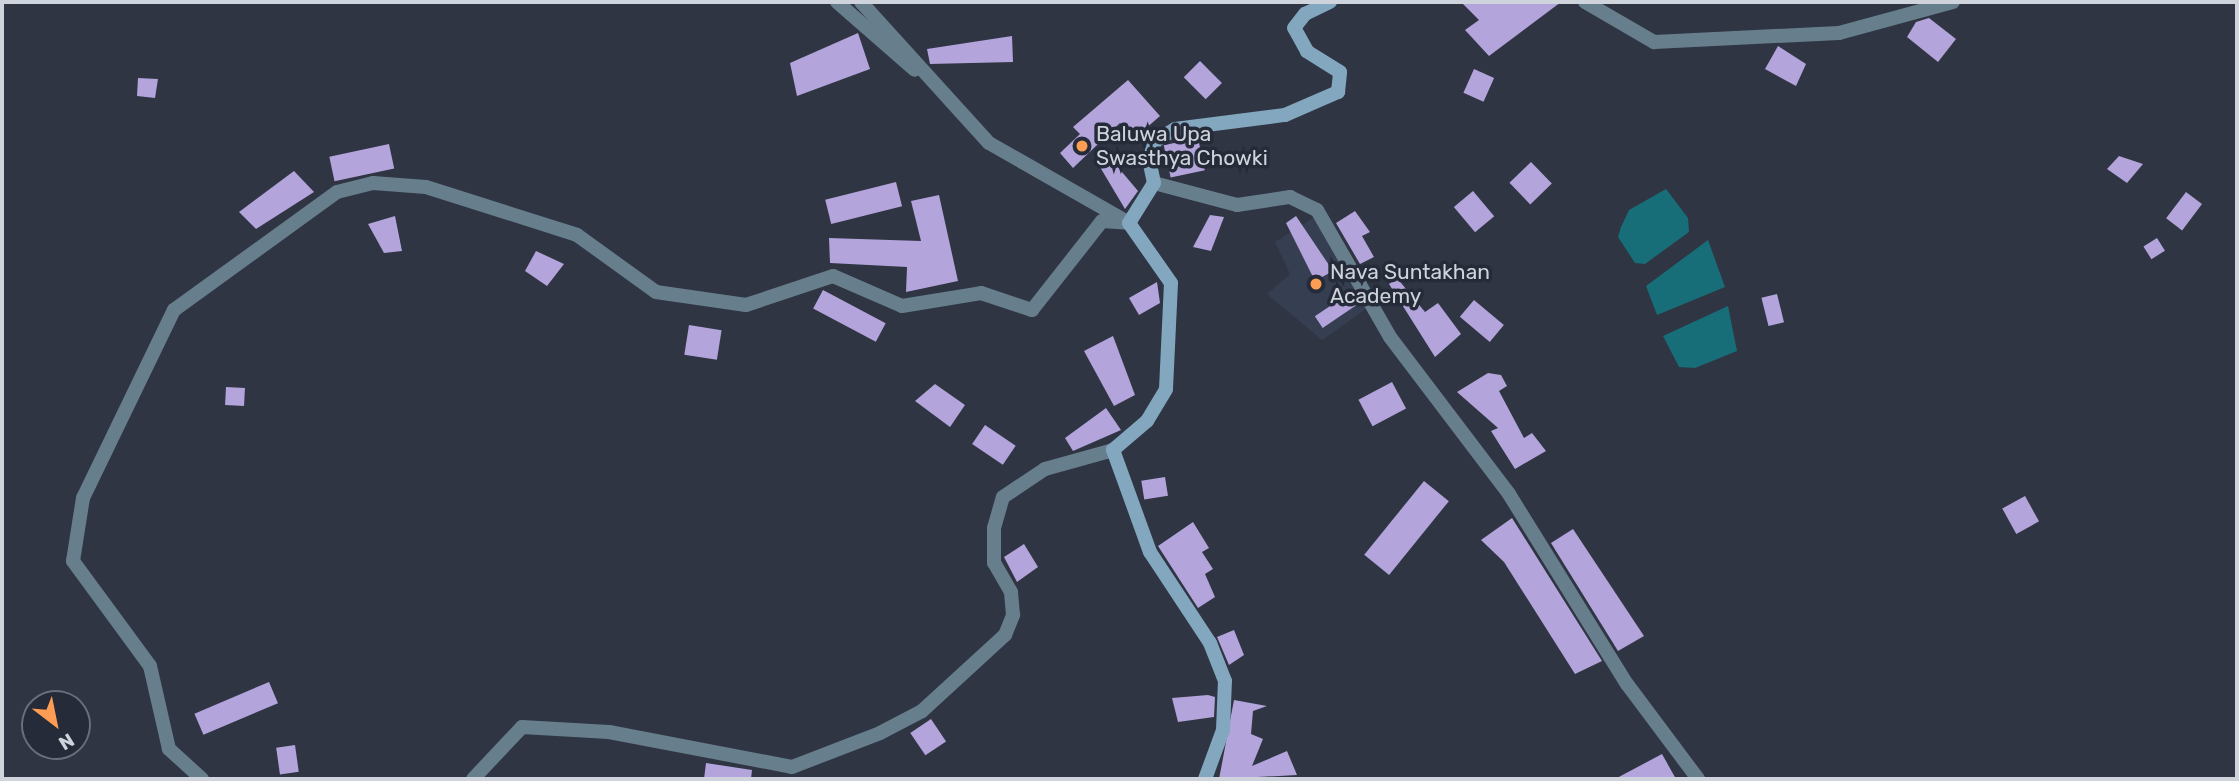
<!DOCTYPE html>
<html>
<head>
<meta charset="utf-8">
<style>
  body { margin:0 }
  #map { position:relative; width:2239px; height:781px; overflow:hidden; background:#2f3543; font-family:Rubik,sans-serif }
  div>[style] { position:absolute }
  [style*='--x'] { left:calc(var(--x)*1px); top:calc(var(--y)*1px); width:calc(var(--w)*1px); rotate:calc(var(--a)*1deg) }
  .built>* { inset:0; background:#363e52 }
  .water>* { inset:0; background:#176e79 }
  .building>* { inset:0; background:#b3a4db; transform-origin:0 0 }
  .street>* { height:14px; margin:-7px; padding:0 7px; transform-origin:7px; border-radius:7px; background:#677e8d }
  .secondary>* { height:14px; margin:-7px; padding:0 7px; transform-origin:7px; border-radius:7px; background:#82a7bf }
  .dots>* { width:19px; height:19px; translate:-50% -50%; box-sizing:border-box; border:4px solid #252b39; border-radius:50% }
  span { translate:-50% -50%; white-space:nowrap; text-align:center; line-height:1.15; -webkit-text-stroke:7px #252b39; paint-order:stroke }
  .poi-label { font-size:21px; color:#cfd3dc }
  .left { translate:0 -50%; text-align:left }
  .frame { position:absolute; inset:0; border:4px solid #cfd3dc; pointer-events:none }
  .north { position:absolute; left:21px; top:690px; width:70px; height:70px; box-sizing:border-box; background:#252b39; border:2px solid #696e7a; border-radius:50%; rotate:148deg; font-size:19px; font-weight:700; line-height:28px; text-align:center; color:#cfd3dc }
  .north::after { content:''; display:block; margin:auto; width:24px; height:32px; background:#fc9d53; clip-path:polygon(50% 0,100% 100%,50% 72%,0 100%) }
</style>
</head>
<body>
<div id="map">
  <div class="built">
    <div style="clip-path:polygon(1315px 217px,1366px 309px,1322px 340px,1267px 294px,1290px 274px,1275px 242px)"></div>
  </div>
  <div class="water">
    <div style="clip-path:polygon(1666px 189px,1688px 218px,1689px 232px,1645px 264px,1635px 263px,1618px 237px,1621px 227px,1629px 210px)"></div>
    <div style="clip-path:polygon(1708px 240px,1725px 287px,1657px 315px,1646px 286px)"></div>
    <div style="clip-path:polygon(1728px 306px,1737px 351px,1695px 368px,1679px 367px,1663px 336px)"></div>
  </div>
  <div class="building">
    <div style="clip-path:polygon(1461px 2px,1561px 2px,1489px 56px,1465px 30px,1479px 20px)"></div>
    <div style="clip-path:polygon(1929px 18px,1956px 39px,1938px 62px,1907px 37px,1916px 22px)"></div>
    <div style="clip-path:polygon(858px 33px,870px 69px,797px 96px,790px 63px)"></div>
    <div style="clip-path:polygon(1012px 36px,1013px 62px,930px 64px,927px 49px)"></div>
    <div style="clip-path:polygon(1778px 46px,1806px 64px,1796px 86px,1765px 69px)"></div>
    <div style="left:1200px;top:61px;width:31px;height:23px;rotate:45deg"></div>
    <div style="left:1474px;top:69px;width:22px;height:26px;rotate:24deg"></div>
    <div style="clip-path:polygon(138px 78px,158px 79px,155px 98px,137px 96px)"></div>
    <div style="clip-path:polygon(1128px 80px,1160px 116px,1137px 136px,1120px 123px,1073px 168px,1060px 153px,1080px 134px,1073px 127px)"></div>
    <div style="left:1198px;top:138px;width:33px;height:35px;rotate:78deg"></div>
    <div style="left:389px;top:144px;width:25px;height:61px;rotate:78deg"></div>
    <div style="clip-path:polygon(2119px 156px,2143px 164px,2127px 183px,2107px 169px)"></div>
    <div style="clip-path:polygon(1111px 159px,1138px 191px,1125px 209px,1097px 162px)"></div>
    <div style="left:1531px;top:162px;width:30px;height:30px;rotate:46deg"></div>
    <div style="clip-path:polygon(294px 171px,314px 192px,256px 229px,239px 212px)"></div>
    <div style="left:896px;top:182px;width:25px;height:73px;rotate:76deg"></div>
    <div style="left:1473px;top:191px;width:33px;height:25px;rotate:50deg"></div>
    <div style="left:2186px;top:192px;width:20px;height:33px;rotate:37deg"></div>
    <div style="clip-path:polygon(939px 195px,958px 281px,906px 292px,907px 267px,830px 263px,829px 238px,921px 241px,911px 201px)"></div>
    <div style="clip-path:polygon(1355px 211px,1370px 232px,1362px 236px,1374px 257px,1360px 264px,1336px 223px)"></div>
    <div style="clip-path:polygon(1210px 215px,1224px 217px,1211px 251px,1193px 247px)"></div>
    <div style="clip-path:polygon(395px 216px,402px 251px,384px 253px,368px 224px)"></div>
    <div style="clip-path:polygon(1296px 216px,1333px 271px,1315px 281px,1286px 223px)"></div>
    <div style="left:2157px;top:238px;width:15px;height:16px;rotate:58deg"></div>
    <div style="clip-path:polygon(536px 251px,564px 264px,547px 286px,525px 271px)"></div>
    <div style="clip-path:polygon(1397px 278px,1425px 312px,1438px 303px,1461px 334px,1435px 357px,1389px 284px)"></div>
    <div style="clip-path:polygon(1157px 282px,1160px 303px,1139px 315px,1129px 298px)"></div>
    <div style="left:823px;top:290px;width:71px;height:21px;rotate:28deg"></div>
    <div style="left:1348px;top:294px;width:14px;height:40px;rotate:56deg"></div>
    <div style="left:1777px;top:294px;width:29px;height:16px;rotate:76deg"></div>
    <div style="left:1474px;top:300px;width:39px;height:22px;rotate:40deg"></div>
    <div style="left:689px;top:325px;width:33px;height:30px;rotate:9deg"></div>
    <div style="clip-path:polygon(1113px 336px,1135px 395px,1114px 406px,1084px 351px)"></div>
    <div style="clip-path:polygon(1488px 373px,1501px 375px,1507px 386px,1499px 391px,1524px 438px,1532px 433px,1546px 451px,1515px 469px,1491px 431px,1498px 428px,1457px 392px)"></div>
    <div style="left:1392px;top:382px;width:30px;height:38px;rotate:62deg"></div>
    <div style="clip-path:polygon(935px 384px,965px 405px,950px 427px,915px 401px)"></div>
    <div style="left:226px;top:387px;width:19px;height:18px;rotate:3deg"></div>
    <div style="clip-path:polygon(1106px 408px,1121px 430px,1073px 451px,1065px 438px)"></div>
    <div style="left:985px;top:425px;width:37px;height:23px;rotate:34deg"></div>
    <div style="left:1165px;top:477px;width:19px;height:24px;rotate:81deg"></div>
    <div style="left:1424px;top:481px;width:32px;height:95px;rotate:39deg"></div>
    <div style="left:2025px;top:496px;width:29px;height:26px;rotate:61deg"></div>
    <div style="clip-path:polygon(1512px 518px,1602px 661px,1575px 674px,1504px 562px,1481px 540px)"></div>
    <div style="clip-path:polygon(1193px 522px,1209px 548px,1202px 552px,1213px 569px,1205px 574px,1215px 597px,1198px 608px,1158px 546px)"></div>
    <div style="clip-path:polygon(1573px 529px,1644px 636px,1618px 651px,1551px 543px)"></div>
    <div style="clip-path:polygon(1024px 544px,1038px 567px,1017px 582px,1004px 557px)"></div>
    <div style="clip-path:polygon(1234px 630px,1244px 655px,1229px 665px,1217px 637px)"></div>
    <div style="left:269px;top:682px;width:23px;height:81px;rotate:67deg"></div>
    <div style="clip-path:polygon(1208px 695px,1215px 697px,1214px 717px,1178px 722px,1172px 698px)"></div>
    <div style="clip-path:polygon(1234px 700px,1267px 706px,1253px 711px,1251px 734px,1263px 739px,1252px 766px,1287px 751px,1297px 775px,1219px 779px)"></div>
    <div style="left:931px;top:719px;width:27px;height:25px;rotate:56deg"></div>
    <div style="left:295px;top:745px;width:27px;height:19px;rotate:82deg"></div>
    <div style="clip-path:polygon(1662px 754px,1676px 779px,1615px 779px)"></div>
    <div style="clip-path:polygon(706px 763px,752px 770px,751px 779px,704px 779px)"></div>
  </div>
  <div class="street">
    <div style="--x:837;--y:2;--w:103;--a:41.1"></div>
    <div style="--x:861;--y:2;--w:190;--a:47.8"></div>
    <div style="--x:989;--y:143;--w:158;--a:29.7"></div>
    <div style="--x:1585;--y:2;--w:80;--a:30.1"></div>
    <div style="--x:1654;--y:42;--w:185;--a:-2.8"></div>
    <div style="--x:1839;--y:33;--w:118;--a:-15.2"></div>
    <div style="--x:1154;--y:183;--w:86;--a:14.8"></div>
    <div style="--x:1237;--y:205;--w:54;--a:-8.6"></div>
    <div style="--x:1290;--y:197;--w:30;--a:26"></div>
    <div style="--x:1317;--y:210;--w:146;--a:60.1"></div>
    <div style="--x:1390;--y:337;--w:197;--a:52.8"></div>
    <div style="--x:1509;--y:494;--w:224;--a:58.2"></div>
    <div style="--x:1627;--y:684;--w:119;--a:53.2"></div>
    <div style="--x:202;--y:779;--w:45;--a:-137.7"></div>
    <div style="--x:169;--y:749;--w:85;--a:-102.9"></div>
    <div style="--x:150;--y:666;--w:130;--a:-126.3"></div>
    <div style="--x:73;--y:561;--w:64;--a:-81"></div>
    <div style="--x:83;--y:498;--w:209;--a:-64.2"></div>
    <div style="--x:174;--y:310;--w:201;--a:-35.9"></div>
    <div style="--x:337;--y:192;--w:37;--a:-14"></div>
    <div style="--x:373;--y:183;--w:53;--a:4.3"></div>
    <div style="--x:426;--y:187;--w:158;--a:17.6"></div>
    <div style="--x:577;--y:235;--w:97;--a:35.8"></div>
    <div style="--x:656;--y:292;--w:91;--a:8.2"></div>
    <div style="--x:746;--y:305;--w:92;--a:-18.4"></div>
    <div style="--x:833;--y:276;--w:75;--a:23.5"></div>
    <div style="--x:902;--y:306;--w:80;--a:-9.3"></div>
    <div style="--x:981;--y:293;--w:54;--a:18.4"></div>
    <div style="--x:1032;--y:310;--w:113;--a:-51.8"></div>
    <div style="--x:1102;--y:221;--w:27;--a:4"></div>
    <div style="--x:473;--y:779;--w:71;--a:-46.7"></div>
    <div style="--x:522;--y:727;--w:87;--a:3.3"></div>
    <div style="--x:609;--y:732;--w:186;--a:10.8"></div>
    <div style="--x:792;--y:767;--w:94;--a:-21.1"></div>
    <div style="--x:880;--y:733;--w:47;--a:-27.6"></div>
    <div style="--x:922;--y:711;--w:113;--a:-42.5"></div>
    <div style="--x:1005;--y:635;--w:22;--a:-68"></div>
    <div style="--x:1013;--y:615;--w:23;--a:-95"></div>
    <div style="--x:1011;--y:592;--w:34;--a:-120"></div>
    <div style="--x:994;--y:563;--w:35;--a:-90"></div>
    <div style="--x:994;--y:528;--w:32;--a:-74"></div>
    <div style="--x:1003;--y:497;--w:50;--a:-33.7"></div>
    <div style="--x:1045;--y:469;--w:71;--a:-15.6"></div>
  </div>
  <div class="secondary">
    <div style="--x:1205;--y:779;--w:52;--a:-69.8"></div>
    <div style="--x:1223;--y:730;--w:49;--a:-87.7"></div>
    <div style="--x:1225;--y:681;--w:41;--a:-111.5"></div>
    <div style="--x:1210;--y:643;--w:109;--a:-123.4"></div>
    <div style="--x:1150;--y:552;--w:109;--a:-109.9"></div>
    <div style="--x:1113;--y:450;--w:45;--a:-40.5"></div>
    <div style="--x:1147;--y:421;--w:37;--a:-59"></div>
    <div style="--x:1166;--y:389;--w:106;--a:-87.3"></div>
    <div style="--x:1171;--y:283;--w:73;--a:-125"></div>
    <div style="--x:1129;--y:223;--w:47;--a:-58"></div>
    <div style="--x:1154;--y:183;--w:24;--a:-102"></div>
    <div style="--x:1149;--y:160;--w:20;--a:-72"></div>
    <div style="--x:1155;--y:141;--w:23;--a:-31"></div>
    <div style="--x:1175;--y:129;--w:111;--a:-7.3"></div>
    <div style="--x:1285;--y:115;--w:58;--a:-23.5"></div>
    <div style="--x:1338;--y:92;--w:20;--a:-84"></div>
    <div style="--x:1340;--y:72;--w:39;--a:-148"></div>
    <div style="--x:1307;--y:51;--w:26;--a:-119"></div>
    <div style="--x:1294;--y:28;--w:18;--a:-52"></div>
    <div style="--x:1305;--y:14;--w:28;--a:-26"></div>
  </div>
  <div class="dots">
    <div style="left:1082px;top:146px;background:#fc9d53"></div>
    <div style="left:1316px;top:284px;background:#fc9d53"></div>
  </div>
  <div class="poi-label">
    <span class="left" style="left:1096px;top:146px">Baluwa Upa<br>Swasthya Chowki</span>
    <span class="left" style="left:1330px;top:284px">Nava Suntakhan<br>Academy</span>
  </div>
  <div class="frame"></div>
  <div class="north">N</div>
</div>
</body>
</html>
